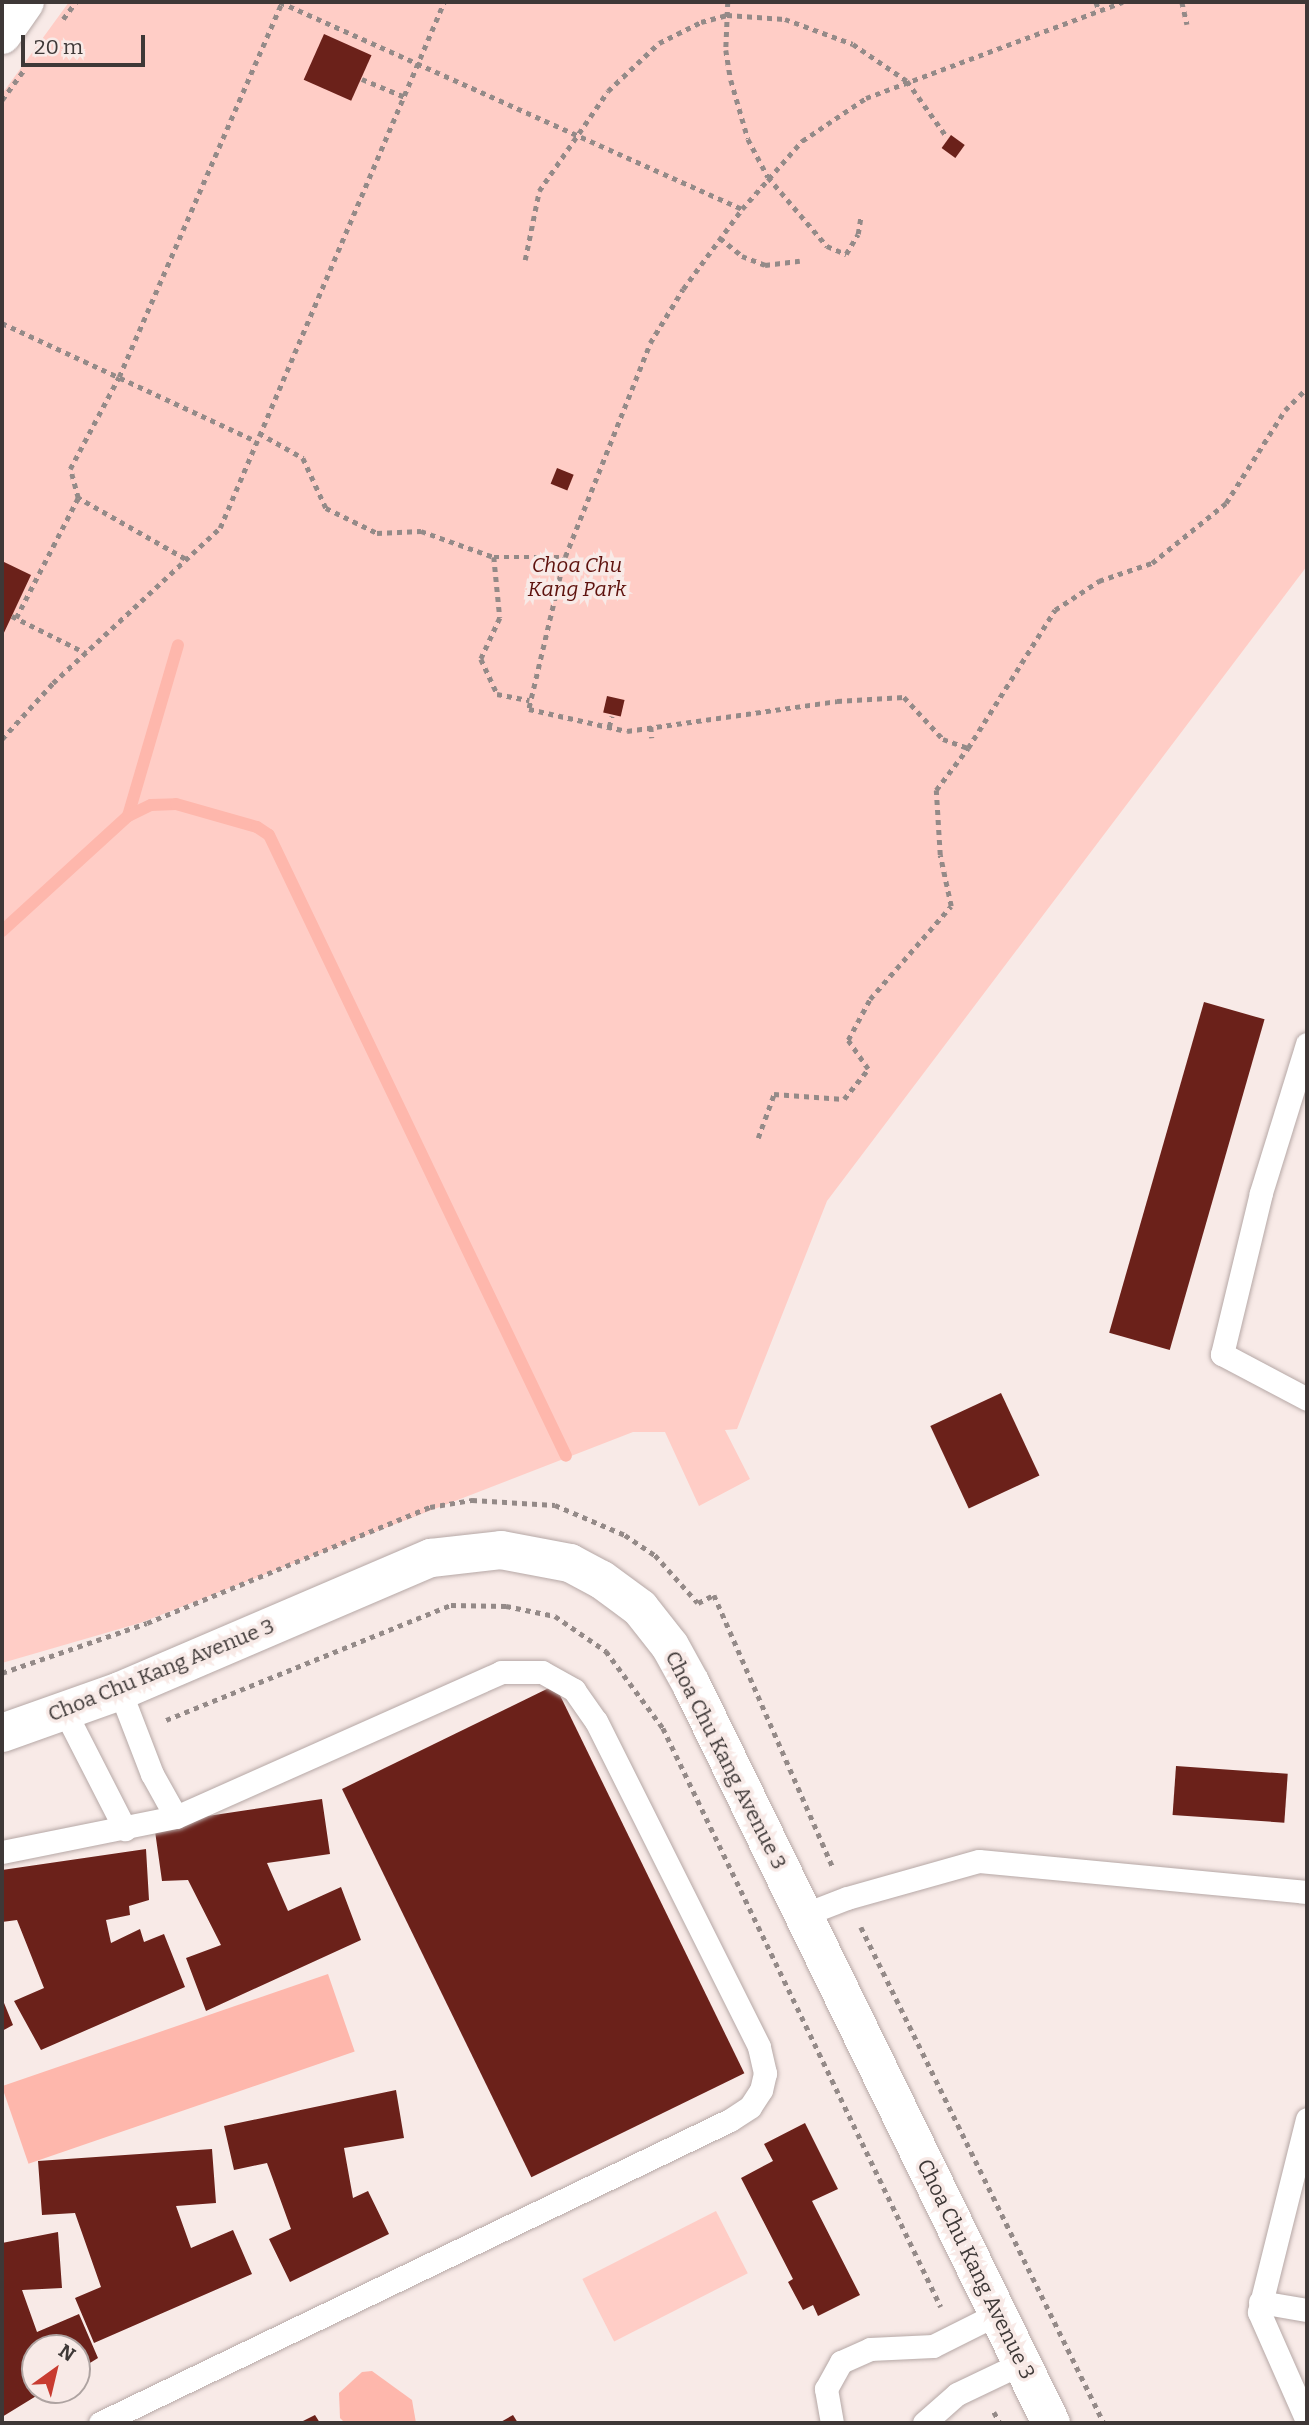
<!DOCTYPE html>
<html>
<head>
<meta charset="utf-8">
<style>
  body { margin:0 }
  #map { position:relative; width:1309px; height:2425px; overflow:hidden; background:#f8eae7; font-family:Bitter,serif }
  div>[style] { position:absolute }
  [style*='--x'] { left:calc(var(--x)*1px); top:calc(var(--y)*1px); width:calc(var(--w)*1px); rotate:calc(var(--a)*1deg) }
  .green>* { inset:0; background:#ffcdc6; transform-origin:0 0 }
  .water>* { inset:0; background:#feb7ac; transform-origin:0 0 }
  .stream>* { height:12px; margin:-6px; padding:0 6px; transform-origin:6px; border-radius:6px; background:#feb7ac }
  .building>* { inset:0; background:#6b211a; transform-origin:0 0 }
  .path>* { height:4.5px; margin-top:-2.25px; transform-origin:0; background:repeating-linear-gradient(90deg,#948a88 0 5px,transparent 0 10px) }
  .roads { filter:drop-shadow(0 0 2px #b6a8a6) drop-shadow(0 0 2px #b6a8a6) }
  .lane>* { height:23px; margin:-11.5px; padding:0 11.5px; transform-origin:11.5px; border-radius:11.5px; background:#fff }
  .street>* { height:38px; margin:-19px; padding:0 19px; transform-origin:19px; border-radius:19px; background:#fff }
  .secondary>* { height:38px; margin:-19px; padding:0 19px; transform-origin:19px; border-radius:19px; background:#fff }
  span { translate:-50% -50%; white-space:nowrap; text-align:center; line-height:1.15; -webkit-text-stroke:7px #f8eae7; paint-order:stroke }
  .park-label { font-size:21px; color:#5e120d; font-style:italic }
  .street-label { font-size:21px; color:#3e3837 }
  .frame { position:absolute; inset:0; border:4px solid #3e3837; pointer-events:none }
  .north { position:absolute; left:21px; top:2334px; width:70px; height:70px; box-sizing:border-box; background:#f8eae7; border:2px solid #aea3a1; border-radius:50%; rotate:34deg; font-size:19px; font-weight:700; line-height:28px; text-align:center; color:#3e3837 }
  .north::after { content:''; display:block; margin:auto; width:24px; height:32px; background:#c83b30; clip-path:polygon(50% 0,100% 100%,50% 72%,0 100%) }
  .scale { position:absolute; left:21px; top:35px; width:124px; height:32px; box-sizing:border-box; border:4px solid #3e3837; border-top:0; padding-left:9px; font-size:21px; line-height:24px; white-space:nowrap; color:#3e3837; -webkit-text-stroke:5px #f8eae7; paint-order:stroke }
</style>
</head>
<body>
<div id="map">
  <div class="green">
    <div style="clip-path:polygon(69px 2px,1307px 2px,1307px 566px,827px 1201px,737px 1429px,725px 1430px,750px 1479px,699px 1506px,665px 1432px,633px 1432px,140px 1623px,2px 1663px,2px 94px)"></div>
    <div style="left:716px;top:2211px;width:70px;height:150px;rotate:63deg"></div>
  </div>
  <div class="water">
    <div style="left:328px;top:1974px;width:82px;height:345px;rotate:71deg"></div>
    <div style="clip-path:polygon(372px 2371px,412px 2400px,416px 2423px,345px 2423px,340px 2418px,339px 2393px,362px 2372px)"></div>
  </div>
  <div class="stream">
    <div style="--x:128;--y:816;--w:178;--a:-73.7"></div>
    <div style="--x:2;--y:931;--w:171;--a:-42.4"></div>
    <div style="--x:128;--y:816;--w:25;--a:-26"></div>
    <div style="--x:151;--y:805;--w:25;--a:-2"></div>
    <div style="--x:176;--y:804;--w:84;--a:15.9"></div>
    <div style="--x:257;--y:827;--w:14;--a:34"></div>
    <div style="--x:269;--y:835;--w:688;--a:64.44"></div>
  </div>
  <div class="building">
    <div style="left:324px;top:34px;width:52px;height:50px;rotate:24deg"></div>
    <div style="left:951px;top:135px;width:17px;height:16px;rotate:36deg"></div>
    <div style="left:557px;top:468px;width:18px;height:17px;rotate:22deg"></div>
    <div style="clip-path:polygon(2px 561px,31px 575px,2px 637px)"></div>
    <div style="left:607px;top:696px;width:18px;height:17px;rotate:13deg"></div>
    <div style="left:1204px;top:1002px;width:63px;height:344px;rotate:16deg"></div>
    <div style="left:1001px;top:1393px;width:91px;height:78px;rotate:65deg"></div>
    <div style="left:555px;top:1685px;width:432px;height:237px;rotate:64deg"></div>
    <div style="left:1176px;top:1766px;width:112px;height:49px;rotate:4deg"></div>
    <div style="clip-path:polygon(322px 1799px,330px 1854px,267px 1863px,288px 1911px,341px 1887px,361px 1940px,206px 2011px,186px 1958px,221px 1945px,188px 1880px,162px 1881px,154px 1824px)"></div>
    <div style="clip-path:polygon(146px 1849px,149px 1900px,129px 1906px,130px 1915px,106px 1920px,111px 1943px,140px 1929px,144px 1942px,164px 1934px,185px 1987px,41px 2050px,14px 2001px,44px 1988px,17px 1920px,2px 1922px,2px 1870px)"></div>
    <div style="clip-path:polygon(2px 1998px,13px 2025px,2px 2031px)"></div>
    <div style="clip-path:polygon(396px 2090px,404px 2138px,344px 2148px,353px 2198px,368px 2191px,389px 2234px,290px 2282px,269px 2239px,291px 2229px,267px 2163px,234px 2170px,224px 2126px)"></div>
    <div style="clip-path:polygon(805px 2123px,838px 2189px,812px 2201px,860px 2295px,818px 2316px,813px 2305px,803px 2310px,788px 2282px,793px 2279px,741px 2178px,773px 2161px,764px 2144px)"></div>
    <div style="clip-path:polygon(212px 2149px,216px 2203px,176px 2206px,191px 2248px,233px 2230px,252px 2274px,94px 2343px,75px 2298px,101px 2287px,75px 2213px,42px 2215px,38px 2161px)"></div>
    <div style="clip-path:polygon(58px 2232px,62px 2288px,22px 2290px,37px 2332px,79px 2314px,98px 2358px,77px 2371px,77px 2348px,35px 2348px,35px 2390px,46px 2390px,2px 2417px,2px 2243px)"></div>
    <div style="clip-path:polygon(315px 2415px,320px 2423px,299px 2423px)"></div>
    <div style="clip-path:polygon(513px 2415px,518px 2423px,499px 2423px)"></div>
  </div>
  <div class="path">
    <div style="--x:280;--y:2;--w:506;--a:24.13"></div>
    <div style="--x:728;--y:2;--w:48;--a:92.4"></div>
    <div style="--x:726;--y:50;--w:30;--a:81"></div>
    <div style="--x:731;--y:80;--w:61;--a:73.9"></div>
    <div style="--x:748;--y:139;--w:43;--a:62.2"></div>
    <div style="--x:768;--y:177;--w:91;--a:49.5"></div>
    <div style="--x:827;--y:246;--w:21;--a:23"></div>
    <div style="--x:846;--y:254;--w:23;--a:-59"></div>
    <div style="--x:858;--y:234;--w:18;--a:-81"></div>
    <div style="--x:1096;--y:2;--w:9;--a:69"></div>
    <div style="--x:1182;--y:2;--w:23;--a:77"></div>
    <div style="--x:63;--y:19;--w:21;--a:-53"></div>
    <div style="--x:362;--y:79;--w:47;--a:22.7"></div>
    <div style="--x:2;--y:100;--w:37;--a:-54"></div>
    <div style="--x:720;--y:238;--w:28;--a:39"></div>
    <div style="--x:742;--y:256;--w:25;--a:21"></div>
    <div style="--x:765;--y:265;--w:35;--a:-7"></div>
    <div style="--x:525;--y:260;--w:70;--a:-78.5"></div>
    <div style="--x:539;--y:191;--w:121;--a:-55.4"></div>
    <div style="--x:608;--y:91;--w:70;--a:-43.3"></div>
    <div style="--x:659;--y:43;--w:47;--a:-26.6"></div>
    <div style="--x:701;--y:22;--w:27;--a:-15"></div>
    <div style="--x:727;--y:15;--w:58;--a:3.9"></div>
    <div style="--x:785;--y:19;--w:72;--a:20.2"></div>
    <div style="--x:853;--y:44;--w:65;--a:34.4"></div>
    <div style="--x:907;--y:81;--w:69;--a:54.5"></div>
    <div style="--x:2;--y:323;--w:280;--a:24.9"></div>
    <div style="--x:259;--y:433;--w:51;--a:29.6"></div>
    <div style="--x:303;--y:458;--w:55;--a:65.3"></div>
    <div style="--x:326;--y:508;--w:57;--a:26.1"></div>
    <div style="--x:377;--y:533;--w:44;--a:-2.6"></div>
    <div style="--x:421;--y:531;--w:77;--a:19.6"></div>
    <div style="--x:494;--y:557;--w:71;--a:0"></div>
    <div style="--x:565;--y:557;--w:230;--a:-68.3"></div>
    <div style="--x:650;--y:343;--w:63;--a:-58.6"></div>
    <div style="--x:683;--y:289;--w:99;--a:-53.6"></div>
    <div style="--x:742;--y:209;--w:91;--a:-48.6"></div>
    <div style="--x:802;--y:141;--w:77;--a:-33.9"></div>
    <div style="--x:866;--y:98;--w:274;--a:-20.5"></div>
    <div style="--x:494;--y:557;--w:61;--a:84.4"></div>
    <div style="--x:500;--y:618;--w:45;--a:114.9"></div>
    <div style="--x:481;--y:659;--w:38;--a:65"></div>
    <div style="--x:497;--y:694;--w:33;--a:11"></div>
    <div style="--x:565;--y:557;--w:156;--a:103.3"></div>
    <div style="--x:529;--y:709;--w:100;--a:12.7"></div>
    <div style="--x:627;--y:731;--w:212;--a:-8.1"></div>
    <div style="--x:837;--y:701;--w:67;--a:-3.4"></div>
    <div style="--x:904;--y:697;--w:57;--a:47.1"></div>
    <div style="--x:943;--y:739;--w:27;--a:20"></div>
    <div style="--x:185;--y:559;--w:123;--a:-150.3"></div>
    <div style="--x:78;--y:498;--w:30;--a:-105"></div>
    <div style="--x:70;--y:469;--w:104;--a:-62"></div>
    <div style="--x:119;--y:377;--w:409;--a:-66.5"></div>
    <div style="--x:12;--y:616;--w:83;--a:26.6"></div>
    <div style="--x:16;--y:618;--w:135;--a:-62.7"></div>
    <div style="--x:609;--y:727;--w:11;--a:-75"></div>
    <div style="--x:651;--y:727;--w:11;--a:85"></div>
    <div style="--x:2;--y:739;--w:76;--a:-47.7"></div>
    <div style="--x:53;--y:683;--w:228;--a:-42.9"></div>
    <div style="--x:220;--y:528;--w:572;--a:-66.93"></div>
    <div style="--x:758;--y:1138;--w:47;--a:-70"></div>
    <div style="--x:774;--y:1094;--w:70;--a:4.1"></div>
    <div style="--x:844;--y:1099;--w:38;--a:-51"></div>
    <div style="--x:868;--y:1069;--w:35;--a:-125"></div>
    <div style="--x:848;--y:1040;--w:47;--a:-61.8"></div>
    <div style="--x:870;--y:999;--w:123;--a:-48.9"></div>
    <div style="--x:951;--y:906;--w:52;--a:-102.2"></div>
    <div style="--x:940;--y:855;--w:65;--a:-93.5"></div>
    <div style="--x:936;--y:790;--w:53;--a:-52.7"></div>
    <div style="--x:968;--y:748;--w:163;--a:-57.8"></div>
    <div style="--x:1055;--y:610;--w:53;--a:-33.4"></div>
    <div style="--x:1099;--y:581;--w:56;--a:-18.8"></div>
    <div style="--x:1152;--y:563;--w:95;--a:-39"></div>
    <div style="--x:1226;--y:503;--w:110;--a:-57.6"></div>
    <div style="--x:1285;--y:410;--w:31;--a:-45"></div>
    <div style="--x:2;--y:1673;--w:153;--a:-19"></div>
    <div style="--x:147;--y:1623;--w:306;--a:-22.3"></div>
    <div style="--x:430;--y:1507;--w:43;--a:-9.5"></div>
    <div style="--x:472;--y:1500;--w:83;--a:3.4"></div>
    <div style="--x:555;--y:1505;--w:76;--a:23.2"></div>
    <div style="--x:625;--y:1535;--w:36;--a:34"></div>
    <div style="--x:655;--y:1555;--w:64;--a:48.1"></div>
    <div style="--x:698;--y:1603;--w:18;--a:-27"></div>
    <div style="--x:714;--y:1595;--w:298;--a:66.4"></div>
    <div style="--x:166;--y:1720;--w:307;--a:-22"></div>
    <div style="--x:451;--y:1605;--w:55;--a:1"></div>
    <div style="--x:506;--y:1606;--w:50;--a:11.5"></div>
    <div style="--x:555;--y:1616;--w:62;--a:34.5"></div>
    <div style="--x:606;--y:1651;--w:96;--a:53.5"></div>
    <div style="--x:663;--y:1728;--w:642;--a:64.35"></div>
    <div style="--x:861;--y:1927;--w:552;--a:63.9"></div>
    <div style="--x:994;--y:2412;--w:13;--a:61"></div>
  </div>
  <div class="roads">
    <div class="lane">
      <div style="--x:1307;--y:1044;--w:156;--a:107.2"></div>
      <div style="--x:1261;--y:1193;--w:166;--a:103.6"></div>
      <div style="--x:1222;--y:1354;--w:96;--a:27.9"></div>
      <div style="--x:120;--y:1691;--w:89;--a:68.9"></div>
      <div style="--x:152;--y:1774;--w:49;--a:60.8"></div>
      <div style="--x:64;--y:1710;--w:134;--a:62.9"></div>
      <div style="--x:2;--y:1852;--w:177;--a:-11.4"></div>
      <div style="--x:176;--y:1817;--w:356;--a:-24"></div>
      <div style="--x:501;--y:1672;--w:41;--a:0"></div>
      <div style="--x:542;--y:1672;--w:37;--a:29"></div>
      <div style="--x:574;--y:1690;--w:38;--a:55"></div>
      <div style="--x:596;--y:1721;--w:364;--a:63.4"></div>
      <div style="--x:759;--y:2047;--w:27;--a:77"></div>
      <div style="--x:765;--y:2073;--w:17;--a:103"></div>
      <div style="--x:761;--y:2090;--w:20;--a:123"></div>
      <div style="--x:750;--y:2107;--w:24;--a:147"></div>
      <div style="--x:730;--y:2120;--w:699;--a:154.31"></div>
      <div style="--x:803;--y:1915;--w:47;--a:-21.1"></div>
      <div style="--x:847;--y:1898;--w:137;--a:-15.7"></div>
      <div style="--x:979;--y:1861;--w:329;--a:5.4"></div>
      <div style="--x:1307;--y:2119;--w:199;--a:104"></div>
      <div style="--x:1259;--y:2312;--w:119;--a:66.2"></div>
      <div style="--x:1260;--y:2302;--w:48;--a:9.7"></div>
      <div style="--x:832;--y:2423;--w:35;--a:-100"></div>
      <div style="--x:826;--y:2389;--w:31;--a:-61"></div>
      <div style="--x:841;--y:2362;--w:32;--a:-24"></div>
      <div style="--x:870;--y:2349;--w:63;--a:-2.7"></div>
      <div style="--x:933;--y:2346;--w:72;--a:-26.6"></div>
      <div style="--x:924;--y:2423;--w:44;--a:-41.3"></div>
      <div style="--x:957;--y:2394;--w:72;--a:-25.5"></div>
    </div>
    <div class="street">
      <div style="--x:2;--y:1733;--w:125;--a:-19.6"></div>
      <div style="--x:120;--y:1691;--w:338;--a:-23.2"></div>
      <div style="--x:431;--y:1558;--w:70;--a:-6.5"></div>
      <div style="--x:501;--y:1550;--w:70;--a:10.7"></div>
      <div style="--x:570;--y:1563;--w:36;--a:28"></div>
      <div style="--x:602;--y:1580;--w:47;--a:36.4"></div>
      <div style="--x:640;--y:1608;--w:48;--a:51.7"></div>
      <div style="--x:670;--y:1646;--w:43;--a:61.1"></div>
      <div style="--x:691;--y:1684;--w:822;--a:64.03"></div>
    </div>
    <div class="secondary">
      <div style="--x:2;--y:35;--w:40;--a:-55.1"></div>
    </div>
  </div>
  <div class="park-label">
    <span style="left:577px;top:577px">Choa Chu<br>Kang Park</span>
  </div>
  <div class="street-label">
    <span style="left:161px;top:1670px;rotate:-22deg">Choa Chu Kang Avenue 3</span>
    <span style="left:726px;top:1760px;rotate:63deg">Choa Chu Kang Avenue 3</span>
    <span style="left:976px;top:2269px;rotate:64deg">Choa Chu Kang Avenue 3</span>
  </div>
  <div class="frame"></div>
  <div class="north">N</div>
  <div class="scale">20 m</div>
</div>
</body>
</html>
